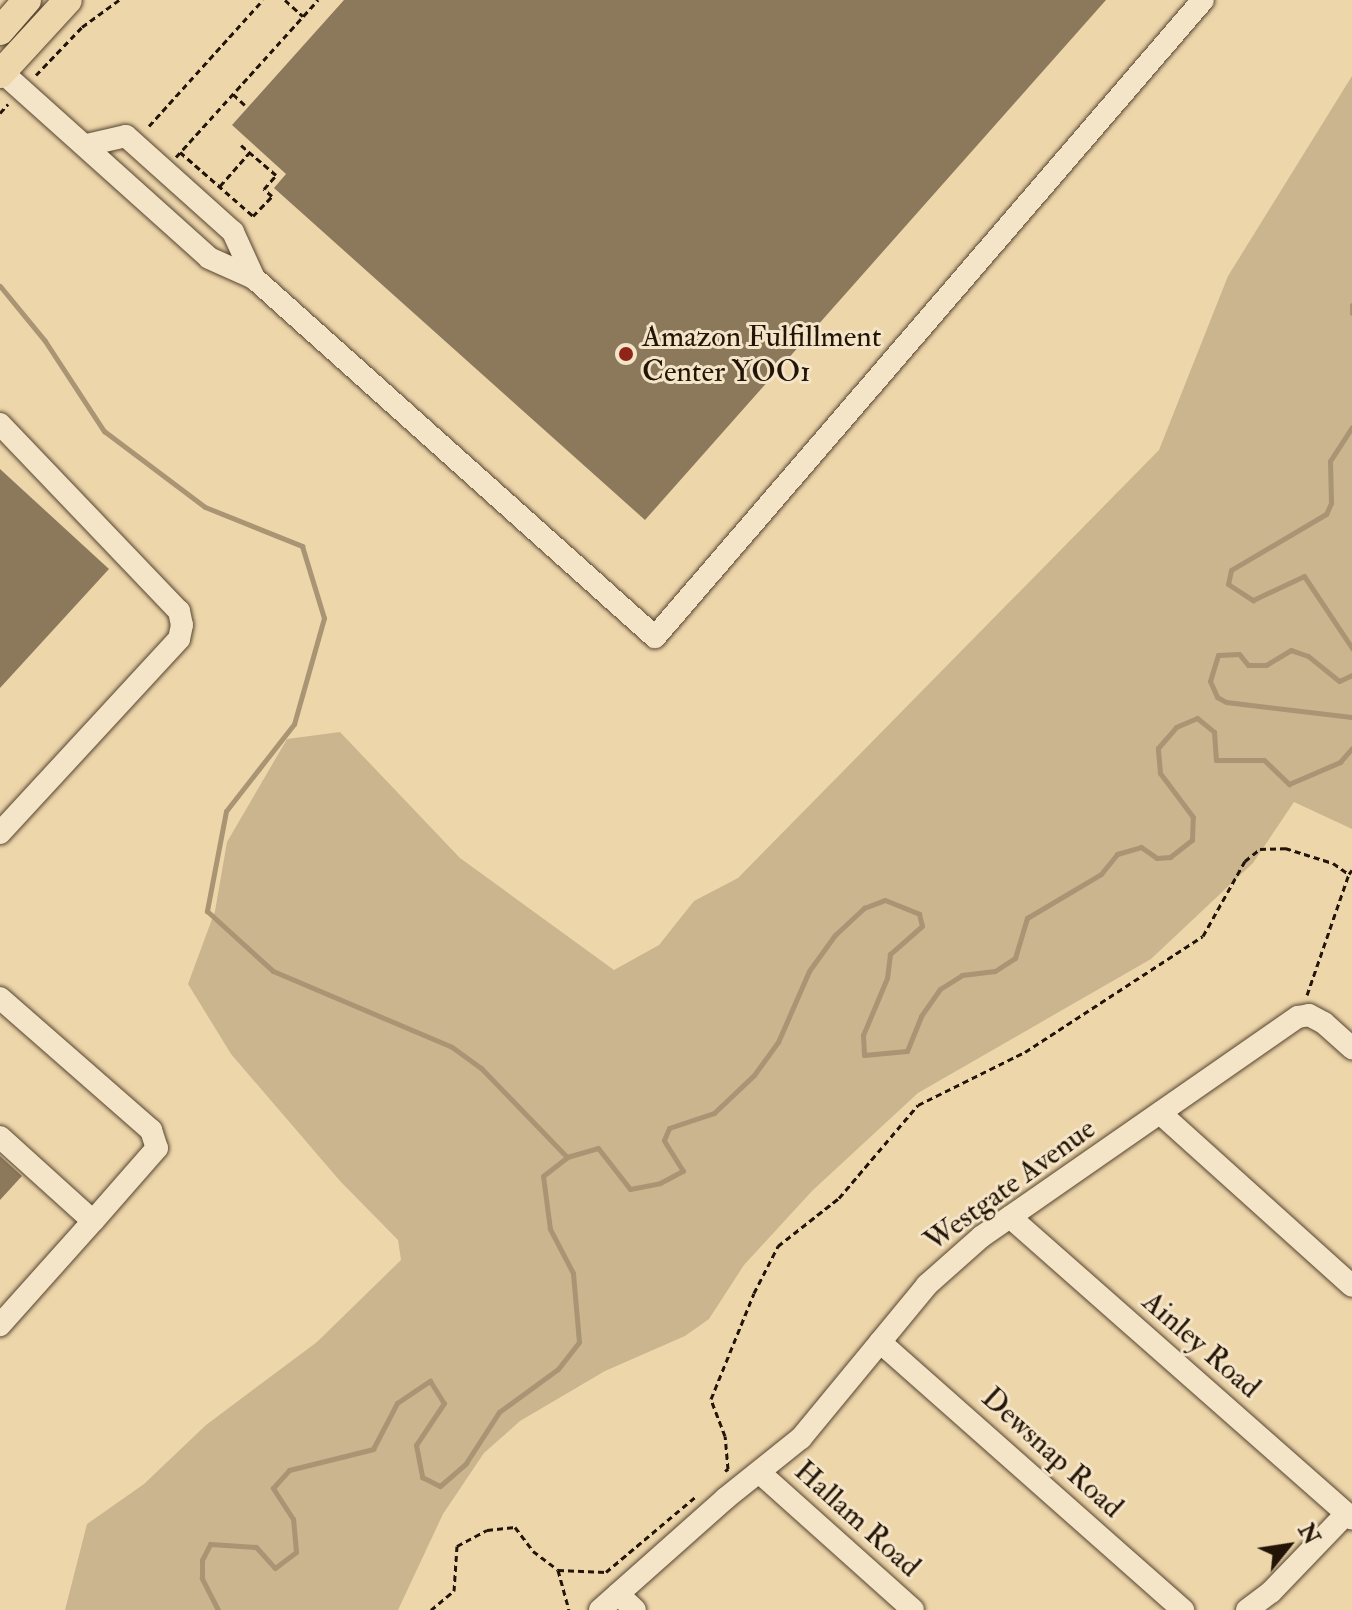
<!DOCTYPE html>
<html>
<head>
<meta charset="utf-8">
<style>
  body { margin:0 }
  #map { position:relative; width:1352px; height:1610px; overflow:hidden; background:#eed6ab; font-family:"IM FELL Double Pica",serif }
  div>[style] { position:absolute }
  [style*='--x'] { left:calc(var(--x)*1px); top:calc(var(--y)*1px); width:calc(var(--w)*1px); rotate:calc(var(--a)*1deg) }
  .green>* { inset:0; background:#cbb58f }
  .stream>* { height:5px; margin:-2.5px; padding:0 2.5px; transform-origin:2.5px; border-radius:2.5px; background:#a99473 }
  .building>* { inset:0; background:#8c795c }
  .path>* { height:3px; margin-top:-1.5px; transform-origin:0; background:repeating-linear-gradient(90deg,#221406 0 6px,transparent 0 10px) }
  .roads { filter:drop-shadow(0 0 2px #55442f) drop-shadow(0 0 2px #55442f) }
  .minor>* { height:22px; margin:-11px; padding:0 11px; transform-origin:11px; border-radius:11px; background:#f4e4c8 }
  .major>* { height:28px; margin:-14px; padding:0 14px; transform-origin:14px; border-radius:14px; background:#eed6ab }
  .dots>* { width:22px; height:22px; translate:-50% -50%; box-sizing:border-box; border:4px solid #f4e4c8; border-radius:50% }
  span { translate:-50% -50%; white-space:nowrap; text-align:center; line-height:1.15; -webkit-text-stroke:6px #f4e4c8; paint-order:stroke }
  .poi-label { font-size:30px; color:#221406 }
  .left { translate:0 -50%; text-align:left }
  .street-label { font-size:30px; color:#221406 }
  .north { position:absolute; left:1248px; top:1506px; width:80px; height:80px; -webkit-text-stroke:6px #f4e4c8; paint-order:stroke; rotate:60deg; font-size:22px; font-weight:700; line-height:32px; text-align:center; color:#221406 }
  .north::after { content:''; display:block; margin:auto; width:28px; height:36px; background:#221406; clip-path:polygon(50% 0,100% 100%,50% 72%,0 100%) }
</style>
</head>
<body>
<div id="map">
  <div class="green">
    <div style="clip-path:polygon(1352px 76px,1352px 829px,1294px 802px,1253px 863px,1151px 959px,918px 1093px,812px 1191px,744px 1265px,709px 1319px,685px 1336px,605px 1371px,520px 1421px,484px 1453px,443px 1514px,398px 1610px,65px 1610px,87px 1524px,144px 1484px,206px 1425px,317px 1342px,401px 1260px,398px 1240px,340px 1181px,231px 1054px,188px 984px,215px 911px,227px 842px,287px 739px,340px 732px,460px 858px,614px 970px,659px 945px,694px 901px,738px 878px,1159px 450px,1228px 276px)"></div>
  </div>
  <div class="stream">
    <div style="--x:0;--y:286;--w:71;--a:50.7"></div>
    <div style="--x:45;--y:341;--w:108;--a:56.8"></div>
    <div style="--x:104;--y:431;--w:126;--a:37"></div>
    <div style="--x:205;--y:507;--w:105;--a:21.9"></div>
    <div style="--x:302;--y:546;--w:75;--a:73"></div>
    <div style="--x:324;--y:618;--w:110;--a:105.8"></div>
    <div style="--x:294;--y:724;--w:110;--a:128"></div>
    <div style="--x:226;--y:811;--w:102;--a:100.8"></div>
    <div style="--x:207;--y:911;--w:89;--a:42.3"></div>
    <div style="--x:273;--y:971;--w:194;--a:23"></div>
    <div style="--x:452;--y:1047;--w:36;--a:36"></div>
    <div style="--x:481;--y:1068;--w:124;--a:46"></div>
    <div style="--x:1352;--y:305;--w:8;--a:90"></div>
    <div style="--x:1352;--y:427;--w:40;--a:122.9"></div>
    <div style="--x:1330;--y:461;--w:42;--a:88.6"></div>
    <div style="--x:1331;--y:503;--w:12;--a:114"></div>
    <div style="--x:1326;--y:514;--w:110;--a:149.5"></div>
    <div style="--x:1231;--y:570;--w:14;--a:102"></div>
    <div style="--x:1228;--y:584;--w:30;--a:33"></div>
    <div style="--x:1253;--y:600;--w:56;--a:-25.2"></div>
    <div style="--x:1304;--y:576;--w:87;--a:56.3"></div>
    <div style="--x:1352;--y:675;--w:14;--a:155"></div>
    <div style="--x:1339;--y:681;--w:40;--a:-141"></div>
    <div style="--x:1308;--y:656;--w:18;--a:-161"></div>
    <div style="--x:1291;--y:650;--w:29;--a:149"></div>
    <div style="--x:1266;--y:665;--w:18;--a:180"></div>
    <div style="--x:1248;--y:665;--w:14;--a:-129"></div>
    <div style="--x:1239;--y:654;--w:21;--a:177"></div>
    <div style="--x:1218;--y:655;--w:27;--a:107"></div>
    <div style="--x:1210;--y:681;--w:17;--a:66"></div>
    <div style="--x:1217;--y:697;--w:10;--a:29"></div>
    <div style="--x:1226;--y:702;--w:127;--a:6.8"></div>
    <div style="--x:218;--y:1610;--w:36;--a:-117"></div>
    <div style="--x:202;--y:1578;--w:18;--a:-90"></div>
    <div style="--x:202;--y:1560;--w:18;--a:-63"></div>
    <div style="--x:210;--y:1544;--w:46;--a:3.7"></div>
    <div style="--x:256;--y:1547;--w:28;--a:48"></div>
    <div style="--x:275;--y:1568;--w:26;--a:-37"></div>
    <div style="--x:296;--y:1552;--w:33;--a:-95"></div>
    <div style="--x:293;--y:1519;--w:37;--a:-123"></div>
    <div style="--x:273;--y:1488;--w:24;--a:-48"></div>
    <div style="--x:289;--y:1470;--w:87;--a:-14"></div>
    <div style="--x:373;--y:1449;--w:52;--a:-62.4"></div>
    <div style="--x:397;--y:1403;--w:40;--a:-34"></div>
    <div style="--x:430;--y:1381;--w:26;--a:58"></div>
    <div style="--x:444;--y:1403;--w:50;--a:123.7"></div>
    <div style="--x:416;--y:1445;--w:33;--a:79"></div>
    <div style="--x:422;--y:1477;--w:20;--a:27"></div>
    <div style="--x:440;--y:1486;--w:35;--a:-41"></div>
    <div style="--x:466;--y:1463;--w:61;--a:-57.1"></div>
    <div style="--x:499;--y:1412;--w:73;--a:-36.1"></div>
    <div style="--x:558;--y:1369;--w:34;--a:-52"></div>
    <div style="--x:579;--y:1342;--w:69;--a:-95"></div>
    <div style="--x:573;--y:1273;--w:50;--a:-117.6"></div>
    <div style="--x:550;--y:1229;--w:53;--a:-97.5"></div>
    <div style="--x:543;--y:1176;--w:31;--a:-38"></div>
    <div style="--x:567;--y:1157;--w:32;--a:-16"></div>
    <div style="--x:598;--y:1148;--w:52;--a:52"></div>
    <div style="--x:630;--y:1189;--w:31;--a:-11"></div>
    <div style="--x:660;--y:1183;--w:26;--a:-28"></div>
    <div style="--x:683;--y:1171;--w:36;--a:-122"></div>
    <div style="--x:664;--y:1140;--w:13;--a:-67"></div>
    <div style="--x:669;--y:1128;--w:47;--a:-18.4"></div>
    <div style="--x:714;--y:1113;--w:55;--a:-43.5"></div>
    <div style="--x:754;--y:1075;--w:41;--a:-54"></div>
    <div style="--x:778;--y:1042;--w:77;--a:-66.4"></div>
    <div style="--x:809;--y:971;--w:44;--a:-54.2"></div>
    <div style="--x:835;--y:935;--w:40;--a:-43"></div>
    <div style="--x:864;--y:908;--w:22;--a:-21"></div>
    <div style="--x:885;--y:900;--w:37;--a:22"></div>
    <div style="--x:919;--y:914;--w:12;--a:76"></div>
    <div style="--x:922;--y:926;--w:43;--a:138.8"></div>
    <div style="--x:890;--y:954;--w:24;--a:97"></div>
    <div style="--x:887;--y:978;--w:62;--a:112.8"></div>
    <div style="--x:863;--y:1035;--w:20;--a:87"></div>
    <div style="--x:864;--y:1055;--w:43;--a:-5.3"></div>
    <div style="--x:907;--y:1051;--w:38;--a:-68"></div>
    <div style="--x:921;--y:1016;--w:33;--a:-55"></div>
    <div style="--x:940;--y:989;--w:26;--a:-32"></div>
    <div style="--x:962;--y:975;--w:33;--a:-7"></div>
    <div style="--x:995;--y:971;--w:24;--a:-33"></div>
    <div style="--x:1015;--y:958;--w:42;--a:-73.3"></div>
    <div style="--x:1027;--y:918;--w:86;--a:-30.7"></div>
    <div style="--x:1101;--y:874;--w:26;--a:-51"></div>
    <div style="--x:1117;--y:854;--w:25;--a:-16"></div>
    <div style="--x:1141;--y:847;--w:19;--a:35"></div>
    <div style="--x:1157;--y:858;--w:13;--a:-4"></div>
    <div style="--x:1170;--y:857;--w:28;--a:-38"></div>
    <div style="--x:1192;--y:840;--w:23;--a:-88"></div>
    <div style="--x:1193;--y:817;--w:55;--a:-126.9"></div>
    <div style="--x:1160;--y:773;--w:25;--a:-95"></div>
    <div style="--x:1158;--y:748;--w:28;--a:-49"></div>
    <div style="--x:1176;--y:727;--w:23;--a:-23"></div>
    <div style="--x:1197;--y:718;--w:22;--a:39"></div>
    <div style="--x:1214;--y:732;--w:28;--a:86"></div>
    <div style="--x:1216;--y:760;--w:48;--a:0"></div>
    <div style="--x:1264;--y:760;--w:35;--a:44"></div>
    <div style="--x:1289;--y:784;--w:56;--a:-23.3"></div>
    <div style="--x:1340;--y:762;--w:18;--a:-49"></div>
  </div>
  <div class="building">
    <div style="clip-path:polygon(344px 0,1106px 0,645px 520px,274px 188px,286px 174px,232px 125px)"></div>
    <div style="clip-path:polygon(0 469px,109px 569px,0 688px)"></div>
    <div style="clip-path:polygon(0 1156px,22px 1176px,0 1200px)"></div>
  </div>
  <div class="path">
    <div style="--x:285;--y:0;--w:24;--a:42"></div>
    <div style="--x:36;--y:75;--w:66;--a:-46.2"></div>
    <div style="--x:82;--y:27;--w:46;--a:-36.1"></div>
    <div style="--x:233;--y:94;--w:16;--a:43"></div>
    <div style="--x:0;--y:113;--w:12;--a:-48"></div>
    <div style="--x:149;--y:126;--w:170;--a:-47.9"></div>
    <div style="--x:180;--y:152;--w:97;--a:41.2"></div>
    <div style="--x:253;--y:216;--w:28;--a:-46"></div>
    <div style="--x:272;--y:196;--w:11;--a:-139"></div>
    <div style="--x:264;--y:189;--w:18;--a:-49"></div>
    <div style="--x:276;--y:175;--w:46;--a:-139.4"></div>
    <div style="--x:176;--y:157;--w:212;--a:-47.9"></div>
    <div style="--x:220;--y:186;--w:45;--a:-48.6"></div>
    <div style="--x:1307;--y:995;--w:128;--a:-70.9"></div>
    <div style="--x:725;--y:1471;--w:4;--a:-34"></div>
    <div style="--x:728;--y:1469;--w:33;--a:-95"></div>
    <div style="--x:725;--y:1436;--w:40;--a:-111"></div>
    <div style="--x:711;--y:1399;--w:114;--a:-67.9"></div>
    <div style="--x:754;--y:1293;--w:53;--a:-62.9"></div>
    <div style="--x:778;--y:1246;--w:78;--a:-38.2"></div>
    <div style="--x:839;--y:1198;--w:122;--a:-49.7"></div>
    <div style="--x:918;--y:1105;--w:119;--a:-26.4"></div>
    <div style="--x:1025;--y:1052;--w:212;--a:-33.1"></div>
    <div style="--x:1203;--y:936;--w:86;--a:-60.8"></div>
    <div style="--x:1245;--y:861;--w:19;--a:-39"></div>
    <div style="--x:1260;--y:849;--w:25;--a:-2"></div>
    <div style="--x:1285;--y:848;--w:50;--a:17.4"></div>
    <div style="--x:1333;--y:863;--w:19;--a:35"></div>
    <div style="--x:1349;--y:874;--w:5;--a:-53"></div>
    <div style="--x:558;--y:1570;--w:41;--a:74.6"></div>
    <div style="--x:431;--y:1610;--w:30;--a:-40"></div>
    <div style="--x:454;--y:1591;--w:45;--a:-86.2"></div>
    <div style="--x:457;--y:1546;--w:34;--a:-28"></div>
    <div style="--x:487;--y:1530;--w:28;--a:-6"></div>
    <div style="--x:515;--y:1527;--w:30;--a:53"></div>
    <div style="--x:533;--y:1551;--w:31;--a:37"></div>
    <div style="--x:558;--y:1570;--w:48;--a:2.4"></div>
    <div style="--x:606;--y:1572;--w:116;--a:-40.1"></div>
  </div>
  <div class="roads">
    <div class="minor">
      <div style="--x:2;--y:72;--w:278;--a:41.9"></div>
      <div style="--x:209;--y:258;--w:49;--a:24"></div>
      <div style="--x:254;--y:278;--w:538;--a:41.84"></div>
      <div style="--x:655;--y:637;--w:840;--a:-49.3"></div>
      <div style="--x:87;--y:145;--w:40;--a:-13"></div>
      <div style="--x:126;--y:136;--w:144;--a:41.9"></div>
      <div style="--x:233;--y:232;--w:51;--a:65.5"></div>
      <div style="--x:0;--y:424;--w:259;--a:46.3"></div>
      <div style="--x:179;--y:611;--w:14;--a:78"></div>
      <div style="--x:182;--y:625;--w:14;--a:102"></div>
      <div style="--x:179;--y:639;--w:264;--a:132.7"></div>
      <div style="--x:0;--y:998;--w:201;--a:41.2"></div>
      <div style="--x:151;--y:1130;--w:19;--a:72"></div>
      <div style="--x:157;--y:1148;--w:97;--a:131.2"></div>
      <div style="--x:1160;--y:1113;--w:258;--a:42"></div>
      <div style="--x:0;--y:1137;--w:125;--a:42.1"></div>
      <div style="--x:93;--y:1221;--w:140;--a:131.8"></div>
      <div style="--x:1010;--y:1217;--w:456;--a:41.4"></div>
      <div style="--x:880;--y:1342;--w:405;--a:41.5"></div>
      <div style="--x:760;--y:1473;--w:205;--a:41.8"></div>
      <div style="--x:618;--y:1594;--w:23;--a:43"></div>
      <div style="--x:600;--y:1610;--w:169;--a:-41.6"></div>
      <div style="--x:726;--y:1498;--w:96;--a:-38.7"></div>
      <div style="--x:801;--y:1438;--w:198;--a:-50.5"></div>
      <div style="--x:927;--y:1285;--w:72;--a:-41.6"></div>
      <div style="--x:981;--y:1237;--w:386;--a:-34.8"></div>
      <div style="--x:1298;--y:1017;--w:11;--a:-10"></div>
      <div style="--x:1309;--y:1015;--w:17;--a:28"></div>
      <div style="--x:1324;--y:1023;--w:38;--a:42"></div>
      <div style="--x:1247;--y:1610;--w:30;--a:-37"></div>
      <div style="--x:1271;--y:1592;--w:108;--a:-46.1"></div>
    </div>
    <div class="major">
      <div style="--x:0;--y:31;--w:41;--a:-48.9"></div>
      <div style="--x:0;--y:74;--w:100;--a:-47.4"></div>
    </div>
  </div>
  <div class="dots">
    <div style="left:626px;top:354px;background:#8f2418"></div>
  </div>
  <div class="poi-label">
    <span class="left" style="left:642px;top:354px">Amazon Fulfillment<br>Center YOO1</span>
  </div>
  <div class="street-label">
    <span style="left:1010px;top:1185px;rotate:-36deg">Westgate Avenue</span>
    <span style="left:1201px;top:1345px;rotate:41deg">Ainley Road</span>
    <span style="left:1052px;top:1453px;rotate:42deg">Dewsnap Road</span>
    <span style="left:857px;top:1519px;rotate:42deg">Hallam Road</span>
  </div>
  <div class="north">N</div>
</div>
</body>
</html>
